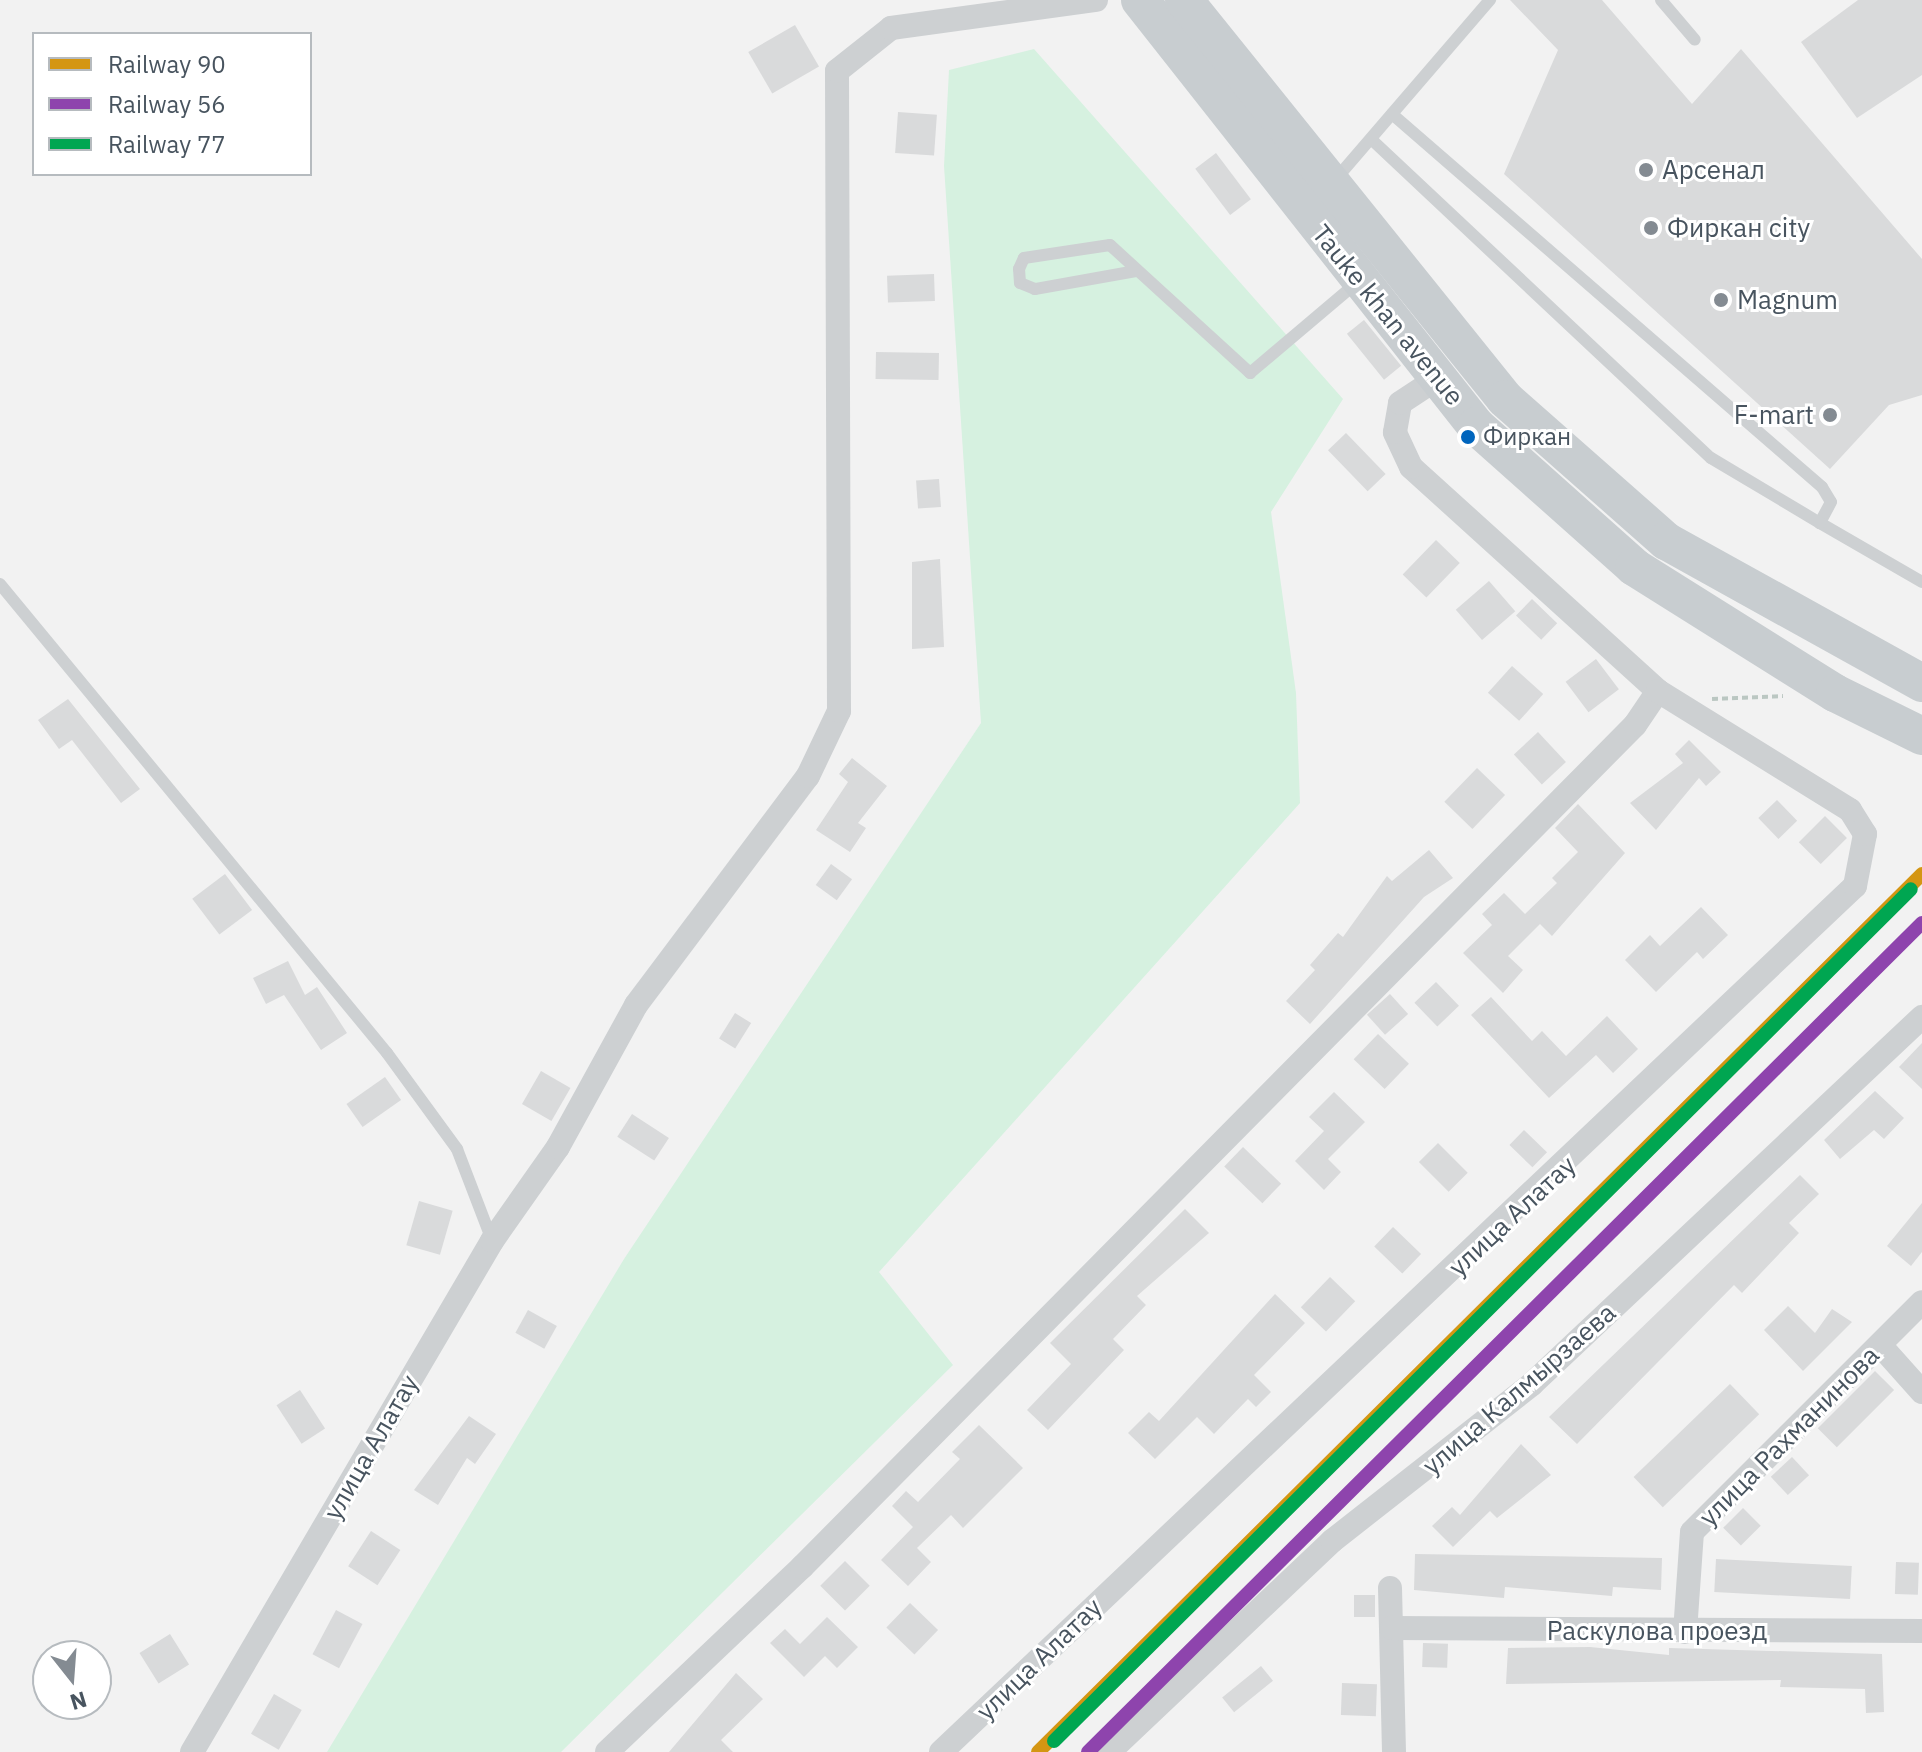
<!DOCTYPE html>
<html>
<head>
<meta charset="utf-8">
<style>
  body { margin:0 }
  #map { position:relative; width:1922px; height:1752px; overflow:hidden; background:#f2f2f2; font-family:"IBM Plex Sans",sans-serif }
  div>[style] { position:absolute }
  [style*='--x'] { left:calc(var(--x)*1px); top:calc(var(--y)*1px); width:calc(var(--w)*1px); rotate:calc(var(--a)*1deg) }
  .green>* { inset:0; background:#d6f1e0 }
  .building>* { inset:0; background:#d9dadb; transform-origin:0 0 }
  .path>* { height:4px; margin-top:-2px; transform-origin:0; background:repeating-linear-gradient(90deg,#bbc7c2 0 6px,transparent 0 10px) }
  .lane>* { height:12px; margin:-6px; padding:0 6px; transform-origin:6px; border-radius:6px; background:#cdd0d2 }
  .street>* { height:24px; margin:-12px; padding:0 12px; transform-origin:12px; border-radius:12px; background:#cdd0d2 }
  .primary>* { height:38px; margin:-19px; padding:0 19px; transform-origin:19px; border-radius:19px; background:#c8cdd0 }
  .rail-1>* { height:14px; margin:-7px; padding:0 7px; transform-origin:7px; border-radius:7px; background:#d49613 }
  .rail-2>* { height:14px; margin:-7px; padding:0 7px; transform-origin:7px; border-radius:7px; background:#8e44ad }
  .rail-3>* { height:14px; margin:-7px; padding:0 7px; transform-origin:7px; border-radius:7px; background:#00a651 }
  .dots>* { width:22px; height:22px; translate:-50% -50%; box-sizing:border-box; border:4px solid #fff; border-radius:50% }
  span { translate:-50% -50%; white-space:nowrap; text-align:center; line-height:1.15; -webkit-text-stroke:6px #fff; paint-order:stroke }
  .bus-label { font-size:24px; color:#48545f }
  .left { translate:0 -50%; text-align:left }
  .poi-label { font-size:26px; color:#48545f }
  .right { translate:-100% -50%; text-align:right }
  .street-label { font-size:26px; color:#48545f }
  .legend { position:absolute; left:32px; top:32px; width:280px; height:144px; box-sizing:border-box; background:#fff; border:2px solid #b6bbbf; margin:0; padding:10px 14px; list-style:none; font-size:24px; color:#48545f }
  .legend li { display:flex; align-items:center; gap:16px; height:40px }
  .legend b { width:40px; border:2px solid #b6bbbf }
  .north { position:absolute; left:32px; top:1640px; width:80px; height:80px; box-sizing:border-box; background:#fff; border:2px solid #b6bbbf; border-radius:50%; rotate:163deg; font-size:22px; font-weight:700; line-height:32px; text-align:center; color:#48545f }
  .north::after { content:''; display:block; margin:auto; width:28px; height:36px; background:#848b92; clip-path:polygon(50% 0,100% 100%,50% 72%,0 100%) }
</style>
</head>
<body>
<div id="map">
  <div class="green">
    <div style="clip-path:polygon(1034px 49px,1343px 399px,1271px 512px,1296px 693px,1300px 803px,879px 1272px,953px 1365px,561px 1752px,327px 1752px,624px 1259px,981px 723px,944px 166px,949px 70px)"></div>
  </div>
  <div class="building">
    <div style="clip-path:polygon(1510px 0,1602px 0,1692px 104px,1741px 49px,1922px 259px,1922px 395px,1889px 405px,1830px 469px,1504px 174px,1558px 50px)"></div>
    <div style="clip-path:polygon(1858px 0,1922px 0,1922px 75px,1857px 118px,1801px 42px)"></div>
    <div style="left:795px;top:25px;width:48px;height:54px;rotate:60deg"></div>
    <div style="left:898px;top:112px;width:39px;height:41px;rotate:4deg"></div>
    <div style="left:1216px;top:153px;width:58px;height:26px;rotate:53deg"></div>
    <div style="left:934px;top:274px;width:27px;height:47px;rotate:88deg"></div>
    <div style="left:1364px;top:320px;width:59px;height:22px;rotate:51deg"></div>
    <div style="left:876px;top:352px;width:63px;height:27px;rotate:1deg"></div>
    <div style="left:1346px;top:433px;width:57px;height:25px;rotate:46deg"></div>
    <div style="left:939px;top:479px;width:28px;height:23px;rotate:86deg"></div>
    <div style="left:1436px;top:540px;width:33px;height:48px;rotate:44deg"></div>
    <div style="clip-path:polygon(940px 559px,944px 647px,912px 649px,912px 562px)"></div>
    <div style="left:1489px;top:581px;width:40px;height:44px;rotate:49deg"></div>
    <div style="left:1532px;top:599px;width:35px;height:23px;rotate:44deg"></div>
    <div style="left:1596px;top:659px;width:38px;height:38px;rotate:53deg"></div>
    <div style="left:1512px;top:666px;width:42px;height:36px;rotate:42deg"></div>
    <div style="clip-path:polygon(68px 699px,140px 789px,121px 803px,72px 740px,59px 749px,38px 720px)"></div>
    <div style="left:1538px;top:732px;width:41px;height:33px;rotate:47deg"></div>
    <div style="clip-path:polygon(1689px 740px,1721px 772px,1706px 786px,1699px 778px,1656px 830px,1630px 803px,1683px 763px,1675px 754px)"></div>
    <div style="clip-path:polygon(852px 758px,887px 786px,858px 823px,866px 828px,850px 852px,816px 830px,848px 782px,839px 774px)"></div>
    <div style="left:1477px;top:768px;width:39px;height:47px;rotate:44deg"></div>
    <div style="left:1777px;top:800px;width:29px;height:26px;rotate:46deg"></div>
    <div style="clip-path:polygon(1578px 804px,1625px 853px,1552px 936px,1540px 924px,1508px 956px,1523px 970px,1503px 993px,1463px 953px,1492px 925px,1482px 914px,1504px 893px,1525px 914px,1557px 883px,1552px 878px,1578px 852px,1555px 828px)"></div>
    <div style="left:1825px;top:816px;width:31px;height:37px;rotate:45deg"></div>
    <div style="clip-path:polygon(1429px 850px,1453px 878px,1424px 897px,1310px 1024px,1286px 1001px,1315px 970px,1310px 965px,1338px 933px,1343px 937px,1387px 876px,1392px 881px)"></div>
    <div style="left:831px;top:864px;width:26px;height:26px;rotate:36deg"></div>
    <div style="left:225px;top:874px;width:45px;height:41px;rotate:53deg"></div>
    <div style="clip-path:polygon(1701px 907px,1728px 935px,1703px 959px,1697px 952px,1656px 992px,1625px 960px,1650px 935px,1660px 946px)"></div>
    <div style="clip-path:polygon(288px 961px,305px 995px,317px 987px,347px 1033px,321px 1050px,284px 995px,266px 1004px,253px 978px)"></div>
    <div style="left:1436px;top:982px;width:33px;height:30px;rotate:46deg"></div>
    <div style="left:1390px;top:994px;width:27px;height:31px;rotate:48deg"></div>
    <div style="clip-path:polygon(1491px 997px,1532px 1041px,1542px 1031px,1566px 1056px,1607px 1016px,1638px 1049px,1613px 1073px,1596px 1055px,1549px 1098px,1471px 1015px)"></div>
    <div style="left:735px;top:1013px;width:19px;height:30px;rotate:32deg"></div>
    <div style="left:1378px;top:1034px;width:43px;height:35px;rotate:44deg"></div>
    <div style="clip-path:polygon(1922px 1043px,1922px 1089px,1899px 1067px)"></div>
    <div style="left:541px;top:1071px;width:34px;height:38px;rotate:30deg"></div>
    <div style="left:385px;top:1077px;width:28px;height:47px;rotate:55deg"></div>
    <div style="clip-path:polygon(1875px 1091px,1904px 1118px,1884px 1139px,1874px 1130px,1840px 1159px,1824px 1140px)"></div>
    <div style="clip-path:polygon(1334px 1092px,1365px 1122px,1328px 1159px,1341px 1172px,1324px 1190px,1295px 1161px,1324px 1131px,1309px 1117px)"></div>
    <div style="left:632px;top:1114px;width:44px;height:27px;rotate:33deg"></div>
    <div style="left:1524px;top:1130px;width:32px;height:21px;rotate:44deg"></div>
    <div style="left:1438px;top:1143px;width:42px;height:27px;rotate:45deg"></div>
    <div style="left:1243px;top:1147px;width:53px;height:27px;rotate:44deg"></div>
    <div style="clip-path:polygon(1800px 1175px,1819px 1194px,1789px 1223px,1799px 1233px,1742px 1293px,1734px 1285px,1577px 1444px,1549px 1417px)"></div>
    <div style="left:419px;top:1201px;width:35px;height:46px;rotate:16deg"></div>
    <div style="clip-path:polygon(1922px 1203px,1922px 1252px,1911px 1266px,1887px 1246px)"></div>
    <div style="clip-path:polygon(1185px 1209px,1209px 1233px,1137px 1296px,1146px 1305px,1113px 1339px,1124px 1350px,1048px 1430px,1027px 1410px,1071px 1364px,1050px 1343px)"></div>
    <div style="left:1393px;top:1227px;width:39px;height:27px;rotate:44deg"></div>
    <div style="left:1330px;top:1277px;width:35px;height:42px;rotate:44deg"></div>
    <div style="clip-path:polygon(1275px 1294px,1305px 1323px,1254px 1375px,1271px 1392px,1256px 1407px,1248px 1399px,1214px 1434px,1197px 1417px,1155px 1459px,1128px 1433px,1149px 1412px,1159px 1421px)"></div>
    <div style="clip-path:polygon(1788px 1306px,1815px 1333px,1832px 1309px,1852px 1322px,1803px 1371px,1764px 1330px)"></div>
    <div style="left:528px;top:1310px;width:33px;height:26px;rotate:29deg"></div>
    <div style="left:1875px;top:1371px;width:27px;height:81px;rotate:45deg"></div>
    <div style="left:1730px;top:1384px;width:42px;height:134px;rotate:46deg"></div>
    <div style="left:300px;top:1390px;width:46px;height:28px;rotate:57deg"></div>
    <div style="clip-path:polygon(469px 1416px,496px 1434px,475px 1464px,467px 1458px,438px 1505px,414px 1490px)"></div>
    <div style="clip-path:polygon(979px 1425px,1023px 1468px,963px 1528px,951px 1515px,917px 1548px,931px 1562px,908px 1586px,881px 1560px,913px 1527px,892px 1506px,906px 1491px,918px 1502px,960px 1459px,952px 1452px)"></div>
    <div style="clip-path:polygon(1521px 1444px,1551px 1475px,1497px 1518px,1490px 1511px,1453px 1547px,1432px 1526px,1452px 1507px,1460px 1515px)"></div>
    <div style="left:1792px;top:1457px;width:25px;height:29px;rotate:47deg"></div>
    <div style="left:1743px;top:1508px;width:25px;height:28px;rotate:45deg"></div>
    <div style="left:371px;top:1531px;width:35px;height:42px;rotate:33deg"></div>
    <div style="clip-path:polygon(1415px 1554px,1662px 1558px,1661px 1590px,1613px 1587px,1612px 1596px,1505px 1587px,1504px 1598px,1414px 1590px)"></div>
    <div style="left:1716px;top:1559px;width:136px;height:33px;rotate:3deg"></div>
    <div style="left:845px;top:1561px;width:35px;height:35px;rotate:45deg"></div>
    <div style="left:1896px;top:1562px;width:23px;height:32px;rotate:2deg"></div>
    <div style="left:1354px;top:1595px;width:21px;height:22px"></div>
    <div style="left:910px;top:1603px;width:39px;height:34px;rotate:44deg"></div>
    <div style="left:336px;top:1610px;width:30px;height:50px;rotate:28deg"></div>
    <div style="clip-path:polygon(827px 1617px,858px 1647px,837px 1668px,825px 1656px,804px 1677px,770px 1643px,785px 1629px,800px 1644px)"></div>
    <div style="left:170px;top:1634px;width:36px;height:36px;rotate:58deg"></div>
    <div style="left:1423px;top:1643px;width:25px;height:24px;rotate:2deg"></div>
    <div style="clip-path:polygon(1590px 1647px,1669px 1655px,1669px 1648px,1882px 1654px,1884px 1712px,1866px 1713px,1865px 1689px,1780px 1687px,1781px 1680px,1506px 1684px,1508px 1648px)"></div>
    <div style="left:1261px;top:1666px;width:19px;height:50px;rotate:51deg"></div>
    <div style="clip-path:polygon(736px 1673px,763px 1699px,721px 1740px,733px 1752px,669px 1752px)"></div>
    <div style="left:1342px;top:1683px;width:35px;height:32px;rotate:2deg"></div>
    <div style="left:274px;top:1694px;width:32px;height:46px;rotate:30deg"></div>
  </div>
  <div class="path">
    <div style="--x:1712;--y:699;--w:71;--a:-2.4"></div>
  </div>
  <div class="lane">
    <div style="--x:1661;--y:0;--w:52;--a:49.6"></div>
    <div style="--x:1392;--y:114;--w:569;--a:40.94"></div>
    <div style="--x:1822;--y:487;--w:17;--a:59"></div>
    <div style="--x:1831;--y:502;--w:24;--a:118"></div>
    <div style="--x:1820;--y:523;--w:118;--a:30"></div>
    <div style="--x:1371;--y:139;--w:466;--a:43.2"></div>
    <div style="--x:1711;--y:458;--w:127;--a:30.8"></div>
    <div style="--x:1335;--y:180;--w:238;--a:-49.3"></div>
    <div style="--x:1136;--y:271;--w:103;--a:169.9"></div>
    <div style="--x:1035;--y:289;--w:16;--a:-158"></div>
    <div style="--x:1020;--y:283;--w:14;--a:-94"></div>
    <div style="--x:1019;--y:269;--w:12;--a:-66"></div>
    <div style="--x:1024;--y:258;--w:87;--a:-8.6"></div>
    <div style="--x:1110;--y:245;--w:190;--a:42.4"></div>
    <div style="--x:1250;--y:373;--w:143;--a:-40.2"></div>
    <div style="--x:0;--y:584;--w:608;--a:50.47"></div>
    <div style="--x:387;--y:1053;--w:119;--a:53.9"></div>
    <div style="--x:457;--y:1149;--w:97;--a:69"></div>
  </div>
  <div class="street">
    <div style="--x:1880;--y:1345;--w:63;--a:48.2"></div>
    <div style="--x:1390;--y:1588;--w:164;--a:88.6"></div>
    <div style="--x:1392;--y:1628;--w:530;--a:0.32"></div>
    <div style="--x:1685;--y:1632;--w:100;--a:-86"></div>
    <div style="--x:1692;--y:1532;--w:325;--a:-45"></div>
    <div style="--x:192;--y:1752;--w:593;--a:-59.58"></div>
    <div style="--x:492;--y:1241;--w:115;--a:-54.9"></div>
    <div style="--x:558;--y:1147;--w:162;--a:-61.2"></div>
    <div style="--x:636;--y:1005;--w:286;--a:-53.1"></div>
    <div style="--x:808;--y:776;--w:72;--a:-64.5"></div>
    <div style="--x:839;--y:711;--w:640;--a:-90.18"></div>
    <div style="--x:837;--y:71;--w:69;--a:-38.5"></div>
    <div style="--x:891;--y:28;--w:207;--a:-7.8"></div>
    <div style="--x:607;--y:1752;--w:269;--a:-43.5"></div>
    <div style="--x:802;--y:1567;--w:1184;--a:-45.31"></div>
    <div style="--x:1635;--y:725;--w:41;--a:-55.9"></div>
    <div style="--x:1658;--y:691;--w:333;--a:-137.8"></div>
    <div style="--x:1411;--y:467;--w:38;--a:-115"></div>
    <div style="--x:1395;--y:432;--w:29;--a:-80"></div>
    <div style="--x:1400;--y:403;--w:45;--a:-33.3"></div>
    <div style="--x:941;--y:1752;--w:1259;--a:-43.46"></div>
    <div style="--x:1855;--y:886;--w:53;--a:-79.1"></div>
    <div style="--x:1865;--y:834;--w:28;--a:-122"></div>
    <div style="--x:1850;--y:810;--w:226;--a:-148.2"></div>
    <div style="--x:1109;--y:1752;--w:307;--a:-43.4"></div>
    <div style="--x:1332;--y:1541;--w:254;--a:-38.1"></div>
    <div style="--x:1532;--y:1384;--w:536;--a:-43.26"></div>
  </div>
  <div class="primary">
    <div style="--x:1140;--y:0;--w:543;--a:51.74"></div>
    <div style="--x:1476;--y:426;--w:212;--a:41.7"></div>
    <div style="--x:1634;--y:567;--w:237;--a:32.1"></div>
    <div style="--x:1835;--y:693;--w:97;--a:26.3"></div>
    <div style="--x:1184;--y:0;--w:512;--a:51.18"></div>
    <div style="--x:1505;--y:399;--w:215;--a:41.4"></div>
    <div style="--x:1666;--y:541;--w:293;--a:29"></div>
  </div>
  <div class="rail-1">
    <div style="--x:1038;--y:1752;--w:1246;--a:-44.8"></div>
  </div>
  <div class="rail-2">
    <div style="--x:1088;--y:1752;--w:1176;--a:-44.83"></div>
  </div>
  <div class="rail-3">
    <div style="--x:1054;--y:1741;--w:1208;--a:-44.83"></div>
  </div>
  <div class="dots">
    <div style="left:1646px;top:170px;background:#848b92"></div>
    <div style="left:1651px;top:228px;background:#848b92"></div>
    <div style="left:1721px;top:300px;background:#848b92"></div>
    <div style="left:1830px;top:415px;background:#848b92"></div>
    <div style="left:1468px;top:437px;background:#0065bd"></div>
  </div>
  <div class="bus-label">
    <span class="left" style="left:1483px;top:437px">Фиркан</span>
  </div>
  <div class="poi-label">
    <span class="left" style="left:1662px;top:170px">Арсенал</span>
    <span class="left" style="left:1667px;top:228px">Фиркан city</span>
    <span class="left" style="left:1737px;top:300px">Magnum</span>
    <span class="right" style="left:1814px;top:415px">F-mart</span>
  </div>
  <div class="street-label">
    <span style="left:1388px;top:315px;rotate:51deg">Tauke khan avenue</span>
    <span style="left:1512px;top:1216px;rotate:-43deg">улица Алатау</span>
    <span style="left:1519px;top:1389px;rotate:-41deg">улица Калмырзаева</span>
    <span style="left:1789px;top:1436px;rotate:-45deg">улица Рахманинова</span>
    <span style="left:371px;top:1447px;rotate:-60deg">улица Алатау</span>
    <span style="left:1657px;top:1631px">Раскулова проезд</span>
    <span style="left:1039px;top:1659px;rotate:-44deg">улица Алатау</span>
  </div>
  <ul class="legend">
  <li><b style="height:10px;background:#d49613"></b>Railway 90</li>
  <li><b style="height:10px;background:#8e44ad"></b>Railway 56</li>
  <li><b style="height:10px;background:#00a651"></b>Railway 77</li>
  </ul>
  <div class="north">N</div>
</div>
</body>
</html>
